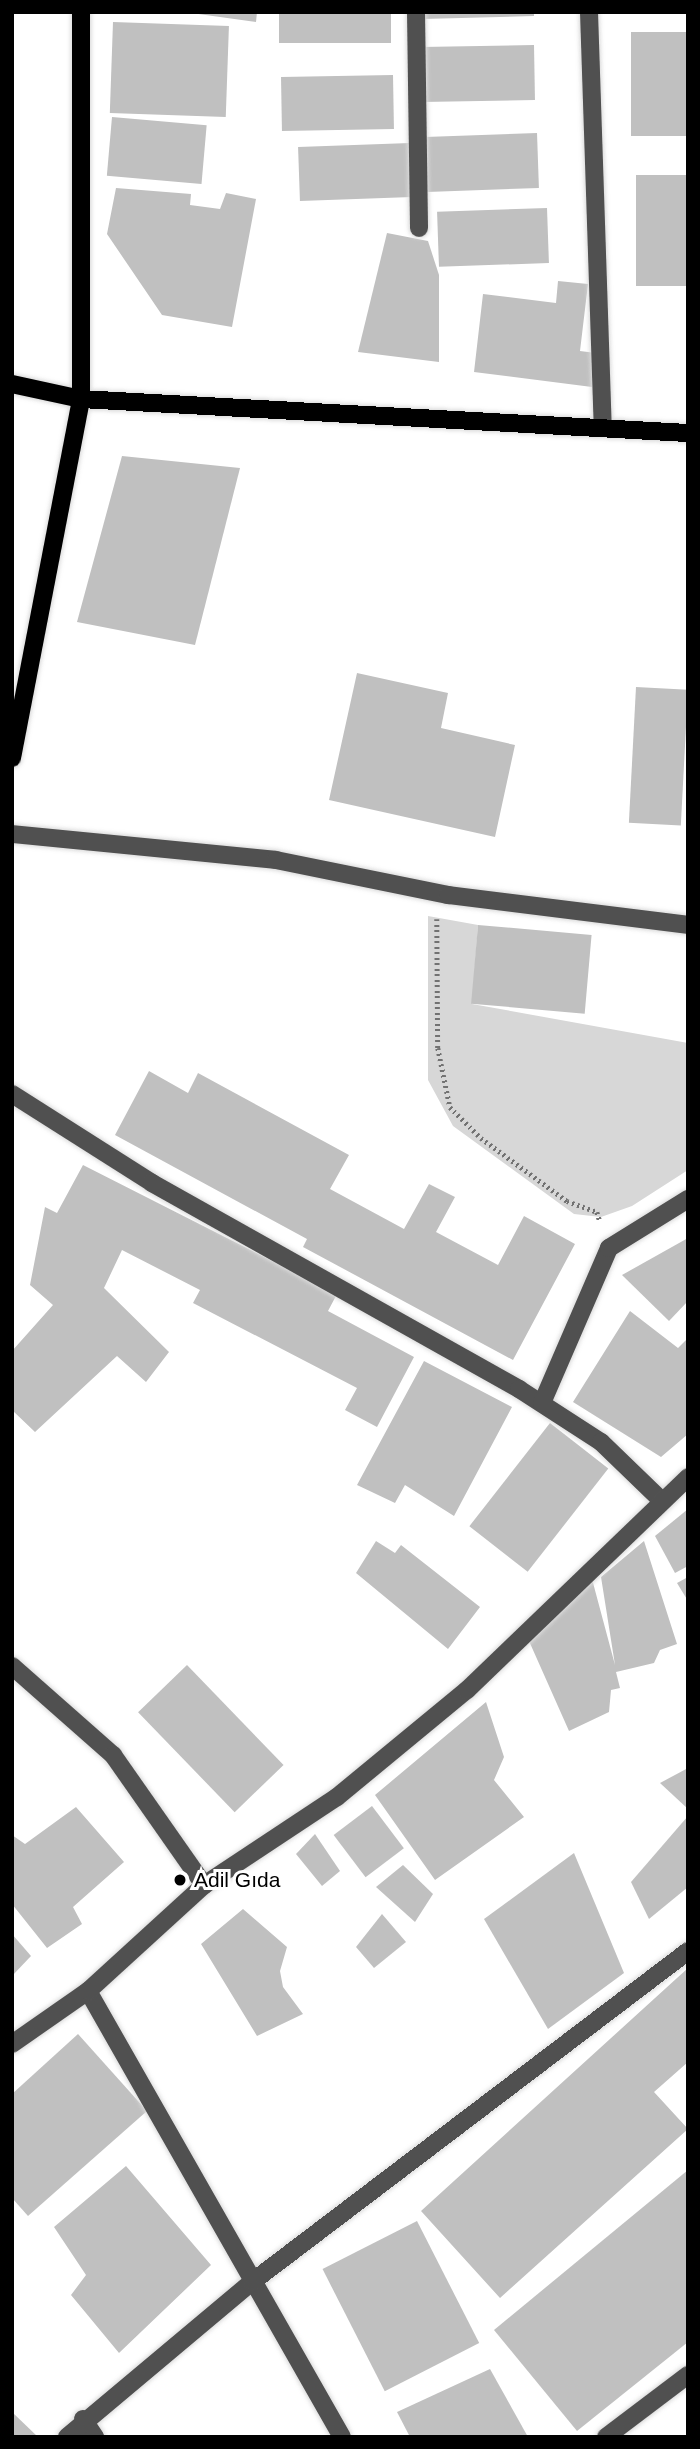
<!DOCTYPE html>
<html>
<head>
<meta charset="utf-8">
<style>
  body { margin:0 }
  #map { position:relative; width:700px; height:2449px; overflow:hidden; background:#fff; font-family:Arial,sans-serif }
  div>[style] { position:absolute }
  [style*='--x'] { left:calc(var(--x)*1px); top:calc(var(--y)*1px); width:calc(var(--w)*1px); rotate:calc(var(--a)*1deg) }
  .green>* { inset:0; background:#d7d7d7 }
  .building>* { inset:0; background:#c0c0c0; transform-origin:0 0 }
  .path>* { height:4.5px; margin-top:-2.25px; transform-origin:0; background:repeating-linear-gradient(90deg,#727272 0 2px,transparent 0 5.5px) }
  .roads { filter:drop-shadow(0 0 2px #dbdbdb) drop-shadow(0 0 2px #dbdbdb) }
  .minor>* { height:18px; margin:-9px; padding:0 9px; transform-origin:9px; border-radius:9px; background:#505050 }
  .major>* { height:18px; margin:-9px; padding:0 9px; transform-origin:9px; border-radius:9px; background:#000 }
  .dots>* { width:19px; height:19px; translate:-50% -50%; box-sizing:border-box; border:4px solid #fff; border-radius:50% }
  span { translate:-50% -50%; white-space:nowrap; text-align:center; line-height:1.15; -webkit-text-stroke:6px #fff; paint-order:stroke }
  .poi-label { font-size:21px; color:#000 }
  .left { translate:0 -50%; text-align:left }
  .frame { position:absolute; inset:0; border:14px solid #000; pointer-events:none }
</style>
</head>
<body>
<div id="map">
  <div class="green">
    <div style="clip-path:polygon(428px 916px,478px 925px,472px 1004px,688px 1043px,688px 1170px,632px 1206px,601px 1217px,574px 1214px,453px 1126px,428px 1080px)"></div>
  </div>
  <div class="building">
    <div style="clip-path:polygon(184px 12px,257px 12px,256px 22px)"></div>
    <div style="left:279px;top:12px;width:112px;height:31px"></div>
    <div style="clip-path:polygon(422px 12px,534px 12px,534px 16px,422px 19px)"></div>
    <div style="left:113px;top:22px;width:116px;height:91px;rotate:2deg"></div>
    <div style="left:688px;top:32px;width:104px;height:57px;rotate:90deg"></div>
    <div style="left:534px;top:45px;width:55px;height:113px;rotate:89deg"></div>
    <div style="left:393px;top:75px;width:54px;height:112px;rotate:89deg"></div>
    <div style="left:112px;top:117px;width:95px;height:59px;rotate:5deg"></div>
    <div style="left:537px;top:133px;width:55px;height:112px;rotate:88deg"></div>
    <div style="left:410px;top:143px;width:54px;height:112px;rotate:88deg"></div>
    <div style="left:688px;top:175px;width:111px;height:52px;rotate:90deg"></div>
    <div style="clip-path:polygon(116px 188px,191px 194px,190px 205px,220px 209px,226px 193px,256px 199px,232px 327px,162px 315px,107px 234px)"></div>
    <div style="left:547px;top:208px;width:55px;height:110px;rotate:88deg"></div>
    <div style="clip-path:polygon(387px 233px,428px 241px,439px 275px,439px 362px,358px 352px)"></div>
    <div style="clip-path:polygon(558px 281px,588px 284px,580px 351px,596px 353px,592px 387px,474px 372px,483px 294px,556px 303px)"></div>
    <div style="clip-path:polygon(122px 456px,240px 468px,195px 645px,77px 622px)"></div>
    <div style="clip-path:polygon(357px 673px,448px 693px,441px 728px,515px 745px,495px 837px,329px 800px)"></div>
    <div style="left:636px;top:687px;width:52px;height:136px;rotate:3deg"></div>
    <div style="left:478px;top:925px;width:114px;height:79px;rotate:5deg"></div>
    <div style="clip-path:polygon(149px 1071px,188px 1093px,198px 1073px,349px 1155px,330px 1189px,404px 1229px,429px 1184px,455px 1197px,436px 1232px,498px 1265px,524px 1216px,575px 1244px,513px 1360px,303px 1247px,307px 1239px,115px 1135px)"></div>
    <div style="clip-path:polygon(83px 1165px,337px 1294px,328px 1311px,414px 1357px,377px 1427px,345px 1410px,357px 1388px,193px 1303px,200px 1290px,122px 1250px,104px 1288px,169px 1352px,146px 1382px,117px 1356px,35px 1432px,12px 1410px,12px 1351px,53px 1305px,30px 1285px,45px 1207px,57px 1213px)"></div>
    <div style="clip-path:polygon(688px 1238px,688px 1301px,669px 1321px,622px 1275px)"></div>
    <div style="clip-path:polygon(630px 1311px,678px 1348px,688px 1338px,688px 1434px,661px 1457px,573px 1402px)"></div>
    <div style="clip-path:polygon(424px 1361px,512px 1407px,454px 1516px,405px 1485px,395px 1503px,357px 1485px)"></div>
    <div style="left:550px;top:1423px;width:74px;height:131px;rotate:38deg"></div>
    <div style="clip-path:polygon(688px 1509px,688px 1566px,675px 1573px,655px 1536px)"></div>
    <div style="clip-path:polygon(376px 1541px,395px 1553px,401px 1545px,480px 1607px,448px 1649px,356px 1573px)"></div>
    <div style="clip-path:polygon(644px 1541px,677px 1644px,660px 1650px,654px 1663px,616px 1672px,620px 1688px,611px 1690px,609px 1712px,569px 1731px,529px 1641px,592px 1579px,615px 1665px,601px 1577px)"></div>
    <div style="clip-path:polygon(688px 1577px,688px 1601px,677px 1583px)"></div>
    <div style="left:187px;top:1665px;width:139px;height:68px;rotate:46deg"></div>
    <div style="clip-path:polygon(486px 1702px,504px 1757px,494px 1780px,524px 1817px,435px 1880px,375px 1795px)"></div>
    <div style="clip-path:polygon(688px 1768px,688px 1809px,660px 1783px)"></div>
    <div style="left:372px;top:1806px;width:53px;height:48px;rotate:53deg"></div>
    <div style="clip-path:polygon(76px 1807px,124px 1862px,73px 1907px,82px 1924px,47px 1948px,12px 1904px,12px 1835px,25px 1844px)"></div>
    <div style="clip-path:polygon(688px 1816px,688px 1887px,649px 1919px,631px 1882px)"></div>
    <div style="clip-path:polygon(315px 1834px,340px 1871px,322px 1886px,296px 1854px)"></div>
    <div style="clip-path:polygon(574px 1853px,624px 1973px,548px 2029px,484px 1919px)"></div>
    <div style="clip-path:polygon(403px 1865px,433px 1894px,415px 1922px,376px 1887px)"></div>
    <div style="clip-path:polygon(243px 1909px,287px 1947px,280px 1971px,283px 1987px,303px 2014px,257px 2036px,201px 1944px)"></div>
    <div style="clip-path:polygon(382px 1914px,406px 1942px,374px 1968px,356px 1947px)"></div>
    <div style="clip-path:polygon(12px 1934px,31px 1956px,12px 1976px)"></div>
    <div style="clip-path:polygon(688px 1968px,688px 2062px,654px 2092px,688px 2129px,500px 2298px,421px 2211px)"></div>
    <div style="clip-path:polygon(78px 2034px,147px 2111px,28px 2216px,12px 2198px,12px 2094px)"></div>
    <div style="clip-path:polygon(126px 2166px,211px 2265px,119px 2353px,71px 2295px,86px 2275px,54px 2227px)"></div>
    <div style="clip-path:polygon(688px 2170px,688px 2342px,577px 2431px,494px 2330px)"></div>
    <div style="left:417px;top:2221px;width:137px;height:106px;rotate:63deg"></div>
    <div style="clip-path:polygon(490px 2369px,528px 2437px,410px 2437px,397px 2412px)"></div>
    <div style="clip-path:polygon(12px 2412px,38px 2437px,12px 2437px)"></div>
  </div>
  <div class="path">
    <div style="--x:437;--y:919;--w:129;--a:89.6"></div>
    <div style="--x:438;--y:1048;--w:60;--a:78.5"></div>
    <div style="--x:450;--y:1107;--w:44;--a:45"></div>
    <div style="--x:481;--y:1138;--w:107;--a:36.2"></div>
    <div style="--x:567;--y:1201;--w:32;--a:20"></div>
    <div style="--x:597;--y:1212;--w:9;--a:72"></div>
  </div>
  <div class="roads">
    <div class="minor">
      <div style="--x:416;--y:12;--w:216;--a:89.2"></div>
      <div style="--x:589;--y:12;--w:413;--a:88.1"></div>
      <div style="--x:12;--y:834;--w:265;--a:5.6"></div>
      <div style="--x:276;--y:860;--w:176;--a:11.5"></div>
      <div style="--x:448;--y:895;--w:242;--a:7.1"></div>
      <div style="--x:12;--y:1094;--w:166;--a:32.4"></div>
      <div style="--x:152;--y:1183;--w:421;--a:29.3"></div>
      <div style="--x:519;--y:1389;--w:98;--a:32.9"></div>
      <div style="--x:601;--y:1442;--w:82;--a:44"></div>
      <div style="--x:542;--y:1403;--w:169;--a:-66.6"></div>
      <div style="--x:609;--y:1248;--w:93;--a:-31.8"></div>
      <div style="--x:12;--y:1666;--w:135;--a:41.4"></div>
      <div style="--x:113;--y:1755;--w:159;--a:55"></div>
      <div style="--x:88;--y:1991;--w:513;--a:60.34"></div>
      <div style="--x:12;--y:2044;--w:93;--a:-34.9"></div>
      <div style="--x:88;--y:1991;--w:157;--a:-42.4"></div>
      <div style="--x:204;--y:1885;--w:159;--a:-33.5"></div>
      <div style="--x:337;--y:1797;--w:168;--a:-39.5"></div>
      <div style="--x:467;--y:1690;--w:307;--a:-43.9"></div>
      <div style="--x:83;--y:2419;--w:22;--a:56"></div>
      <div style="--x:67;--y:2437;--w:241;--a:-40"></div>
      <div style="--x:252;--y:2282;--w:547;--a:-37.2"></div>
      <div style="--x:606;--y:2437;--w:103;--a:-37.1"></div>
    </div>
    <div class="major">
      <div style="--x:12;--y:384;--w:71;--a:12.3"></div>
      <div style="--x:81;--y:399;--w:608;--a:3.21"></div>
      <div style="--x:12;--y:758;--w:366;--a:-79.1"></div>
      <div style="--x:81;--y:399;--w:387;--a:-90"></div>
    </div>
  </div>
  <div class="dots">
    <div style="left:180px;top:1880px;background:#000"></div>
  </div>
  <div class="poi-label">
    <span class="left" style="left:194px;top:1880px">Adil Gıda</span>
  </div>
  <div class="frame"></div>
</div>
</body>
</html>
